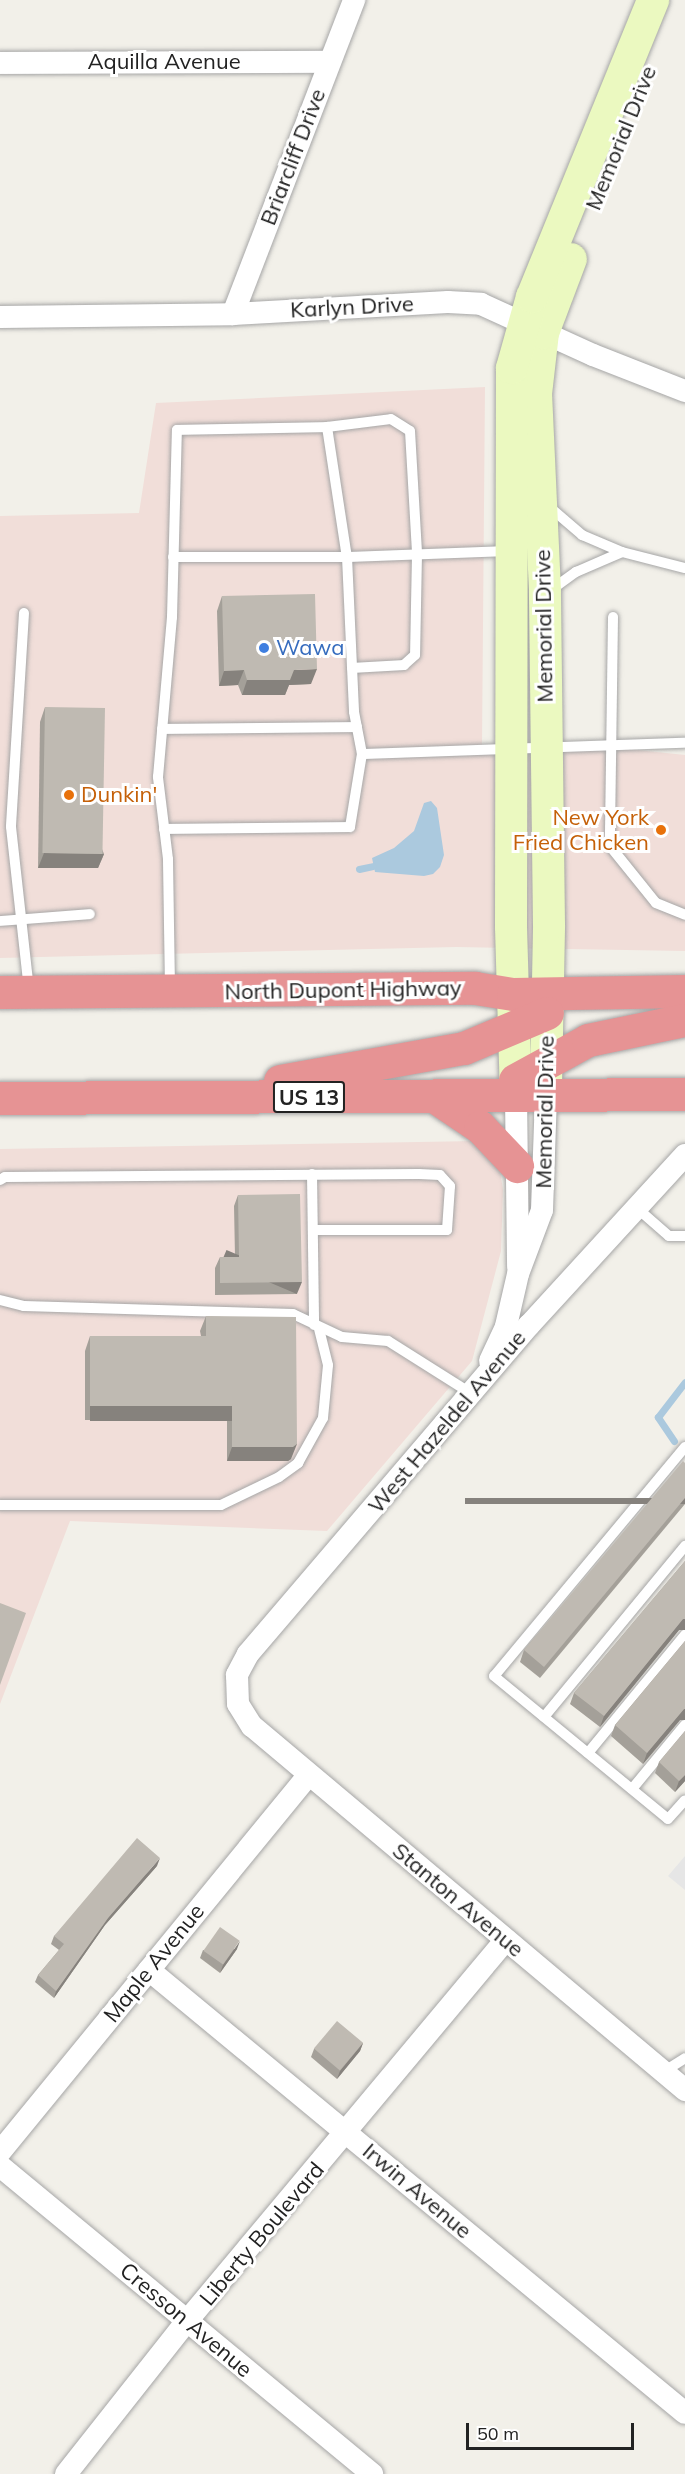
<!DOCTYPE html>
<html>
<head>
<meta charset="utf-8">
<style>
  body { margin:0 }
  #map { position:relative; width:685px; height:2474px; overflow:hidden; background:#f2f0e9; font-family:Mulish,sans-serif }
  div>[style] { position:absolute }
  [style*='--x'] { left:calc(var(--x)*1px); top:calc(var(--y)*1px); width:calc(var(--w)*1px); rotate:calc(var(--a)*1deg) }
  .commercial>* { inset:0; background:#f1ded9 }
  .parking>* { inset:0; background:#e6e6e6 }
  .water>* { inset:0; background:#abc9de }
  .stream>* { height:7px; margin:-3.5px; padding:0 3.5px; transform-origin:3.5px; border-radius:3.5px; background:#abc9de }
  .roads { filter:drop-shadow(0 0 2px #a6a6a6) drop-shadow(0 0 2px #a6a6a6) }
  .lane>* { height:10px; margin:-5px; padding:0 5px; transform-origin:5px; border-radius:5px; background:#fff }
  .street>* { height:22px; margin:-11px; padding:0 11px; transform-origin:11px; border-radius:11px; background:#fff }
  .secondary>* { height:32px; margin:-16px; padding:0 16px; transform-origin:16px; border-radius:16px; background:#ebf9c0 }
  .highway>* { height:33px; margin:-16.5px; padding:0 16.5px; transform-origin:16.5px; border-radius:16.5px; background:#e69394 }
  .wall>* { inset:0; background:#a4a099 }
  .shaded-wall>* { inset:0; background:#86827d; transform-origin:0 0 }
  .building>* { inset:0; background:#bfbab2; transform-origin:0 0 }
  .dots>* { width:16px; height:16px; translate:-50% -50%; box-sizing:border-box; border:3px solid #fff; border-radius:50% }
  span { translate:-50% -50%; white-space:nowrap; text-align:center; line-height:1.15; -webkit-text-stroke:6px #fff; paint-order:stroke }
  .shield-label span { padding:2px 4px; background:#fff; border:2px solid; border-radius:4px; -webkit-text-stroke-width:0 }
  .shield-label { font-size:21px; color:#222; font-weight:700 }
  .street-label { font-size:22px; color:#222 }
  .shop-label { font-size:22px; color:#366cbe }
  .left { translate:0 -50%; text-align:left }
  .food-label { font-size:22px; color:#c56008 }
  .right { translate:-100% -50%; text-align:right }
  .scale { position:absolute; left:466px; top:2423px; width:168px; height:27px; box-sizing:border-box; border:3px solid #222; border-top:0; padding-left:8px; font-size:18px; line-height:21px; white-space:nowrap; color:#222; -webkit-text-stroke:4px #fff; paint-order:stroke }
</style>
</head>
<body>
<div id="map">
  <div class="commercial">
    <div style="clip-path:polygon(485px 387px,482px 745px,572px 743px,685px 755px,685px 951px,456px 947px,0 958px,0 516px,139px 513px,156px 403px)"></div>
    <div style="clip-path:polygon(478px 1141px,499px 1165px,503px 1190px,501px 1251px,472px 1361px,327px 1531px,70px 1521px,0 1704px,0 1149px)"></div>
  </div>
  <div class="parking">
    <div style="clip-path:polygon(685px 1856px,685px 1890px,668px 1876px)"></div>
  </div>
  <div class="water">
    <div style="clip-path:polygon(431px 801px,437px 808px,444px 855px,440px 867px,433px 874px,424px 876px,375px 872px,372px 858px,394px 848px,414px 831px,424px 803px)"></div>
  </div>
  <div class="stream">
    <div style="--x:359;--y:869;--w:14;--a:-12"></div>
    <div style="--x:674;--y:1441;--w:29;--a:-124"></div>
    <div style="--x:658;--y:1417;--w:44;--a:-52.4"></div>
  </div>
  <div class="roads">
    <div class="lane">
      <div style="--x:327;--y:427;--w:64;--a:-7.1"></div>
      <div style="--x:391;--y:419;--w:22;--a:32"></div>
      <div style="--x:410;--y:431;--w:123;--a:86.7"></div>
      <div style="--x:417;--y:554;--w:101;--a:91.1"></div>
      <div style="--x:415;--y:655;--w:15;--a:138"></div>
      <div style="--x:404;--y:665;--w:52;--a:176.7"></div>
      <div style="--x:546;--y:504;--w:48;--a:40.7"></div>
      <div style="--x:582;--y:535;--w:43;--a:23"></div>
      <div style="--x:622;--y:552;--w:65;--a:14.3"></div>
      <div style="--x:173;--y:557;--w:174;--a:0"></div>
      <div style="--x:347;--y:557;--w:155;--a:87.4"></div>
      <div style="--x:354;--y:712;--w:43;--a:79.2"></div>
      <div style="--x:551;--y:590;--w:31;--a:-36"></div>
      <div style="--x:576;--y:572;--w:50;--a:-23.5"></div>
      <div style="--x:24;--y:613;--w:214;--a:93.5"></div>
      <div style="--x:11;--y:827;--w:163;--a:83.7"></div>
      <div style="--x:613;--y:617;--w:229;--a:90.8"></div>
      <div style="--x:610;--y:846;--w:73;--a:51.1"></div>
      <div style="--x:656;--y:903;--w:31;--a:22"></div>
      <div style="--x:162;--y:729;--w:195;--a:-0.6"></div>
      <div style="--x:164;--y:829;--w:186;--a:-0.6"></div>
      <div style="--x:350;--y:827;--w:74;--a:-80.7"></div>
      <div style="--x:362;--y:754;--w:323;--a:-2"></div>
      <div style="--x:0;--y:921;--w:90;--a:-4.4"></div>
      <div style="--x:170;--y:988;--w:129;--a:-90.9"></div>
      <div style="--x:168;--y:859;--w:83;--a:-97"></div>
      <div style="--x:158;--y:777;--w:161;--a:-85"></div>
      <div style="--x:172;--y:617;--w:187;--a:-88.5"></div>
      <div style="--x:177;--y:430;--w:150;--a:-1.1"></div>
      <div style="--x:327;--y:427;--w:132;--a:81.3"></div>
      <div style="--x:347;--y:557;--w:163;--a:-2.1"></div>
      <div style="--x:312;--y:1174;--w:151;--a:89.2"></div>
      <div style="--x:0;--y:1180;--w:6;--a:-31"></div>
      <div style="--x:5;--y:1177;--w:414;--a:-0.4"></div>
      <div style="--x:419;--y:1174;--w:21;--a:3"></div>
      <div style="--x:440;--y:1175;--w:15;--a:48"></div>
      <div style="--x:450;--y:1186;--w:44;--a:93.9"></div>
      <div style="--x:447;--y:1230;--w:133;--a:180"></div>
      <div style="--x:638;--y:1209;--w:41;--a:41.1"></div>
      <div style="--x:669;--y:1236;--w:16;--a:0"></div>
      <div style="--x:0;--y:1300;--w:25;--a:14"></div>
      <div style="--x:24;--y:1306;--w:269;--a:1.7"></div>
      <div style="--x:293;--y:1314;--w:54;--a:25.1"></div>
      <div style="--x:342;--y:1337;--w:46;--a:5"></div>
      <div style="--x:388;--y:1341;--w:99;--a:32.2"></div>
      <div style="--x:685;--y:1447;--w:298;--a:129.8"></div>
      <div style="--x:494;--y:1676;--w:225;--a:39.4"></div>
      <div style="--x:668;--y:1819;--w:25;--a:-48"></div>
      <div style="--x:0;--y:1505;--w:221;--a:0"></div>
      <div style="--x:221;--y:1505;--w:64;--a:-25.8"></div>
      <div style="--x:279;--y:1477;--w:24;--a:-36"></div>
      <div style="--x:298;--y:1463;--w:51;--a:-60.9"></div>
      <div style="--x:323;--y:1418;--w:53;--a:-84.6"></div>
      <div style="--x:328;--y:1365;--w:38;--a:-104"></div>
      <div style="--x:544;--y:1717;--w:222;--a:-50.5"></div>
      <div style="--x:588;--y:1753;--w:153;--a:-50.6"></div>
      <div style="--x:632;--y:1789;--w:83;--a:-50.4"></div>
      <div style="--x:663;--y:2072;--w:26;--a:-32"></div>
    </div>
    <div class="street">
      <div style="--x:0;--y:63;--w:329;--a:-0.2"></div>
      <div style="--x:233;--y:314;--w:337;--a:-68.9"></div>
      <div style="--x:0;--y:317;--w:233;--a:-0.7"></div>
      <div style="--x:233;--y:314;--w:215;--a:-3.2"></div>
      <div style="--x:448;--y:302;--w:33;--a:3"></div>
      <div style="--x:481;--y:304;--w:123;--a:24.5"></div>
      <div style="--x:593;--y:355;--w:99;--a:21.4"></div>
      <div style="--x:516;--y:1096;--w:171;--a:89.3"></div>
      <div style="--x:685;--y:1155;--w:231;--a:132.5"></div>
      <div style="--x:529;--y:1325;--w:433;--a:130.5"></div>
      <div style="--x:248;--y:1654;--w:24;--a:118"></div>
      <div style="--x:237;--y:1675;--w:29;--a:88"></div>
      <div style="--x:238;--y:1704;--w:26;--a:58"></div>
      <div style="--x:252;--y:1726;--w:566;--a:40.05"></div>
      <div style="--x:490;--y:1361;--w:38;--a:-65"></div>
      <div style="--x:506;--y:1326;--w:53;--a:-77"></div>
      <div style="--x:518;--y:1274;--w:68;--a:-69.4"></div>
      <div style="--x:542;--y:1210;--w:115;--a:-88"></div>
      <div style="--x:149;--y:1970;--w:695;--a:39.57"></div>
      <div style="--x:0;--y:2152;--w:487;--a:-50.7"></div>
      <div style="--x:0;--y:2166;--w:483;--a:39.6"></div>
      <div style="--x:66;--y:2474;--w:195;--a:-51.7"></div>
      <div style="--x:187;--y:2321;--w:497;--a:-50.1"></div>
    </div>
    <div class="secondary">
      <div style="--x:546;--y:1085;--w:160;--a:-88.9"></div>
      <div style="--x:549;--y:925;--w:334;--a:-90.7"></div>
      <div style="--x:545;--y:591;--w:197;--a:-92.6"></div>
      <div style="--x:536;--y:394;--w:61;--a:-83.5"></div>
      <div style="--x:543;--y:333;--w:79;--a:-69.3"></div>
      <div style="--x:516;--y:1096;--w:170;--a:-91.7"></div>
      <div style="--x:511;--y:926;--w:558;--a:-89.9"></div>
      <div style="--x:512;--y:368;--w:74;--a:-74.3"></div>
      <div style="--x:532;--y:297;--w:321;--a:-67.8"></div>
    </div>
    <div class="highway">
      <div style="--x:0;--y:992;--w:475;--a:-0.5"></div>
      <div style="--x:475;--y:988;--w:38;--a:9"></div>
      <div style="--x:513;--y:994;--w:172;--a:-1"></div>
      <div style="--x:515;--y:1080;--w:83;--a:-28.7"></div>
      <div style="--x:588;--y:1040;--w:99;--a:-11.7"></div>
      <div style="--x:280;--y:1081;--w:187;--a:-10.2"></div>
      <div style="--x:464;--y:1048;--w:90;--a:-22.9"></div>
      <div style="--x:434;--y:1096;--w:55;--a:34"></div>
      <div style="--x:480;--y:1127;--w:54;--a:46.5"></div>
      <div style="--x:0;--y:1098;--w:685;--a:-0.33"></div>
    </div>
  </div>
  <div class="wall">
    <div style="clip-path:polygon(222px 596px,311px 684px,289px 685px,285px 695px,242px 695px,238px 685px,219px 686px,217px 611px)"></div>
    <div style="clip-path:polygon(45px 707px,104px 854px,98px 868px,38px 868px,40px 722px)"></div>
    <div style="clip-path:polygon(238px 1195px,297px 1294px,215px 1295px,215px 1268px,220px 1257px,235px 1257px,234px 1206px)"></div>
    <div style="clip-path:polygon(206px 1316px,291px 1459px,288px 1461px,227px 1461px,227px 1421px,85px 1420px,85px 1351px,90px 1336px,201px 1336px,200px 1331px)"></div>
    <div style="clip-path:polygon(685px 1463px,685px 1504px,540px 1678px,520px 1662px,524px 1650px)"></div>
    <div style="clip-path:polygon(685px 1561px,685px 1630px,679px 1630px,600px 1727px,570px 1704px,574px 1693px)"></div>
    <div style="clip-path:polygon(685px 1641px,685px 1720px,680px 1720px,643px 1764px,611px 1736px,615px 1725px)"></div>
    <div style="clip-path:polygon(685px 1731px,685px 1781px,675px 1792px,655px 1773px,659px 1762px)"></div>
    <div style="clip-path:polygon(157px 1866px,105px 1925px,54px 1998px,35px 1982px,38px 1975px,59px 1950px,51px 1944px,54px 1936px)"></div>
    <div style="clip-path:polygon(237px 1949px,220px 1973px,200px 1958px,203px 1950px)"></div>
    <div style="clip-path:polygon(363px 2043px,360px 2051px,337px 2079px,311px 2057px,314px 2049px)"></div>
  </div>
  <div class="shaded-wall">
    <div style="clip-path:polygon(317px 669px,311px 684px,289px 685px,285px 695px,242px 695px,247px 680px,294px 670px)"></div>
    <div style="clip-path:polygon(244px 670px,238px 685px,219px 686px,224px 671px)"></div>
    <div style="clip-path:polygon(44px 853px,104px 854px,98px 868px,38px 868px)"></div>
    <div style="left:302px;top:1282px;width:13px;height:82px;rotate:113deg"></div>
    <div style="left:90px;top:1406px;width:142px;height:15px"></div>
    <div style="clip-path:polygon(297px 1444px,291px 1459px,288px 1461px,227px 1461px,232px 1447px)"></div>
    <div style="left:685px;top:1498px;width:6px;height:220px;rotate:90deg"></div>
    <div style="clip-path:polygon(683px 1619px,685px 1619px,685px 1630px,679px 1630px,600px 1727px,604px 1716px)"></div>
    <div style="clip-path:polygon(684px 1709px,685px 1709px,685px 1720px,680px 1720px,643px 1764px,647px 1753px)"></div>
    <div style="clip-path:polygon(685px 1775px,685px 1781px,675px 1792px,679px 1781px)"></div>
    <div style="clip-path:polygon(160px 1858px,157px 1866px,105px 1925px,54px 1998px,56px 1991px,108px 1918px)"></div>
    <div style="clip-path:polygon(240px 1941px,237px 1949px,220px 1973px,223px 1965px)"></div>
    <div style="clip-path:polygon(363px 2043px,360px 2051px,337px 2079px,340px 2071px)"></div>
  </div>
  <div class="building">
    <div style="clip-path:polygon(315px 594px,317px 669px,294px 670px,290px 680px,247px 680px,244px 670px,224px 671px,222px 596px)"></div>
    <div style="left:45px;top:707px;width:60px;height:146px;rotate:1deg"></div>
    <div style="clip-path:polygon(300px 1194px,302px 1282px,220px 1283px,220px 1257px,239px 1257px,238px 1195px)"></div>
    <div style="clip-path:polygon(206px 1316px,296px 1317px,297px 1444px,293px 1447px,232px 1447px,232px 1406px,90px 1406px,90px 1336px,206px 1336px)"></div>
    <div style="clip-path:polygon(683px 1461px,685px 1463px,685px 1498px,544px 1667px,524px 1650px)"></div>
    <div style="clip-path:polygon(685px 1561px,685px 1619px,683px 1619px,604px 1716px,574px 1693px)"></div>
    <div style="clip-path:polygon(0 1603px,26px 1613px,0 1685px)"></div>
    <div style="clip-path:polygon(685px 1641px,685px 1709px,684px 1709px,647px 1753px,615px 1725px)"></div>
    <div style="clip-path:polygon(685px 1731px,685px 1775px,679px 1781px,659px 1762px)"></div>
    <div style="clip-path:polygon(137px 1838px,160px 1858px,108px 1918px,56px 1991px,38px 1975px,64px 1944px,54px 1936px)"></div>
    <div style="left:220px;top:1927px;width:24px;height:29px;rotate:35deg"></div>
    <div style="left:337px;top:2021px;width:34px;height:36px;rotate:40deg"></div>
  </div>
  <div class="dots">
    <div style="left:264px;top:648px;background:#3f7fe0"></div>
    <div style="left:69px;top:795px;background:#e8710a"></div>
    <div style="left:661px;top:830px;background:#e8710a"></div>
  </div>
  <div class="shield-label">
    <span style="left:309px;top:1097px">US 13</span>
  </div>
  <div class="street-label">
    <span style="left:164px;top:62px">Aquilla Avenue</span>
    <span style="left:621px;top:138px;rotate:-68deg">Memorial Drive</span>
    <span style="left:293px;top:157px;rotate:-69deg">Briarcliff Drive</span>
    <span style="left:352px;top:307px;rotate:-3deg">Karlyn Drive</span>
    <span style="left:544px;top:626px;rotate:-91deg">Memorial Drive</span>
    <span style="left:343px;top:990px;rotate:-1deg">North Dupont Highway</span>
    <span style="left:545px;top:1112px;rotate:-89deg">Memorial Drive</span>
    <span style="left:447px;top:1422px;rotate:-50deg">West Hazeldel Avenue</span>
    <span style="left:458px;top:1900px;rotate:40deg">Stanton Avenue</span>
    <span style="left:154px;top:1963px;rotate:-51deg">Maple Avenue</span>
    <span style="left:417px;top:2191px;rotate:40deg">Irwin Avenue</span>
    <span style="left:262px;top:2234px;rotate:-50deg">Liberty Boulevard</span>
    <span style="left:186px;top:2320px;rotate:40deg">Cresson Avenue</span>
  </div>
  <div class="shop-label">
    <span class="left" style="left:276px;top:648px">Wawa</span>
  </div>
  <div class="food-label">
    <span class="left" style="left:81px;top:795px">Dunkin'</span>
    <span class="right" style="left:649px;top:830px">New York<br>Fried Chicken</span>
  </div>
  <div class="scale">50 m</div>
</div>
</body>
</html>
